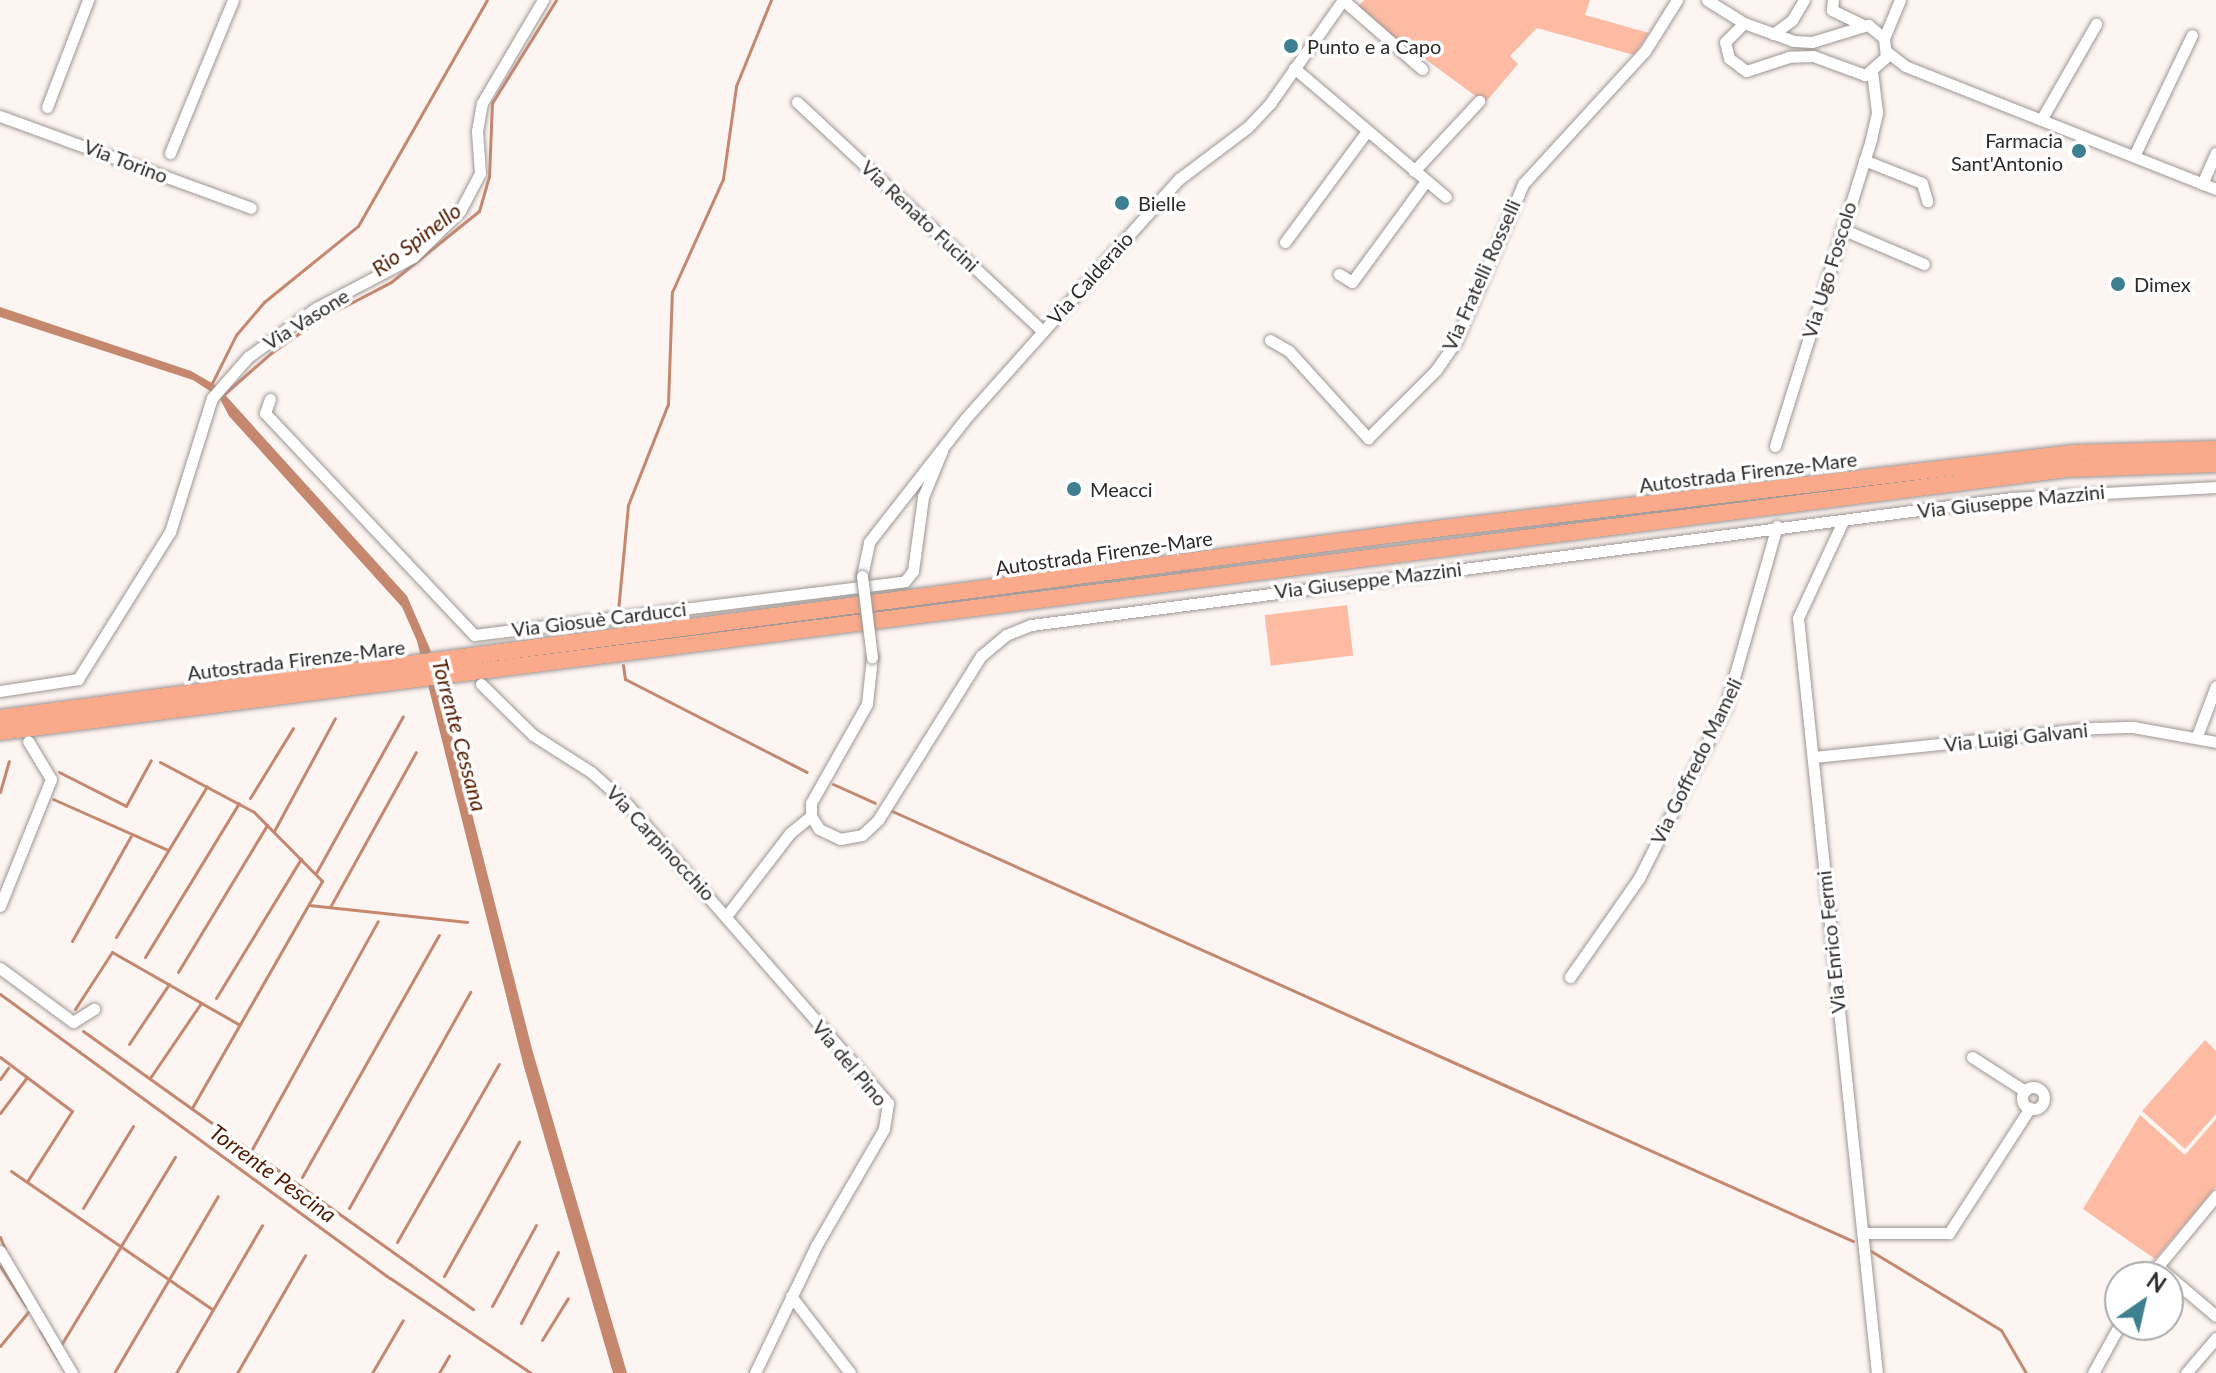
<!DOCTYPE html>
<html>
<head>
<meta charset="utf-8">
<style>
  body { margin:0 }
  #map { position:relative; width:2216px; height:1373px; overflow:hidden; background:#fdf5f2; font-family:Lato,sans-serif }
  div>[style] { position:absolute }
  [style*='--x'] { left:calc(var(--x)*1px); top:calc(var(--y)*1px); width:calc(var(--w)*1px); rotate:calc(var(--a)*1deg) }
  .green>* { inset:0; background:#fdbba3; transform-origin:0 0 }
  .water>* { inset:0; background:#c6876f }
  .stream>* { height:3px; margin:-1.5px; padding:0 1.5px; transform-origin:1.5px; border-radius:1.5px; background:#c6876f }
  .roads { filter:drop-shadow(0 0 2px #9e9794) drop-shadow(0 0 2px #9e9794) }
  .minor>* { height:11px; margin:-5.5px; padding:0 5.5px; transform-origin:5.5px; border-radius:5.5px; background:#fff }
  .minor>.ring { margin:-5.5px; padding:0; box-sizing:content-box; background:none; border:11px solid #fff; border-radius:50% }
  .highway>* { height:16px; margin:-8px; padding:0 8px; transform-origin:8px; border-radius:8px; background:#faa98a }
  .bridges { filter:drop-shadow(0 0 2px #9e9794) drop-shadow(0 0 2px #9e9794) }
  .minor-bridge>* { height:11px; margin:-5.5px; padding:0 5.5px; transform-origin:5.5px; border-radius:5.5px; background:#fff }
  .dots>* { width:22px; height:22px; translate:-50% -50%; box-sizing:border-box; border:4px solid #fff; border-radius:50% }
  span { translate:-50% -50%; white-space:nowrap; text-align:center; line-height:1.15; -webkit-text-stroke:7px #fff; paint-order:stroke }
  .poi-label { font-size:20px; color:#2e2b2a }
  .left { translate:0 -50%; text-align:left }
  .right { translate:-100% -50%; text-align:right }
  .street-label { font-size:20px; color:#2e2b2a }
  .water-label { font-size:22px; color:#551c02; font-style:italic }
  .north { position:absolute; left:2104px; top:1261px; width:80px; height:80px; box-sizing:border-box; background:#fff; border:2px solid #abaaaa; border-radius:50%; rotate:34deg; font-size:22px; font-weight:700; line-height:32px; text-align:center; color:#2e2b2a }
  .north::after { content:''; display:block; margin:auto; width:28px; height:36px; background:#3e8091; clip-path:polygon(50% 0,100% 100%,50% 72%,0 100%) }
</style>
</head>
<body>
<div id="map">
  <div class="green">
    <div style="clip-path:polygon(1364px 0,1590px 0,1585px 15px,1649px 33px,1634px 55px,1537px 28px,1510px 56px,1518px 64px,1485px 103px,1417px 53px,1412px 54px,1358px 7px)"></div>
    <div style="left:1347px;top:605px;width:51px;height:83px;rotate:83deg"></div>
    <div style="clip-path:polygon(2205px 1040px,2216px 1051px,2216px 1114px,2185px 1149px,2142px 1111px)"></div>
    <div style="clip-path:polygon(2140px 1115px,2185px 1155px,2216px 1119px,2216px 1187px,2155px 1259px,2083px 1209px)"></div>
  </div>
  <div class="water">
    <div style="clip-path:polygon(0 307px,191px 371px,217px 386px,407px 596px,430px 649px,532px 1049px,627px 1373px,613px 1373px,524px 1067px,417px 641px,402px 607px,229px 416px,219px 397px,193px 380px,0 317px)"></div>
  </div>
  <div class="stream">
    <div style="--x:211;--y:385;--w:56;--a:-63.4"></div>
    <div style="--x:236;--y:335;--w:43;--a:-49.7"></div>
    <div style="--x:264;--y:302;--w:121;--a:-39"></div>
    <div style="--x:358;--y:226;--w:260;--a:-60.3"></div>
    <div style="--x:223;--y:395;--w:64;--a:-41.2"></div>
    <div style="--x:271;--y:353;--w:60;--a:-34.8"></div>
    <div style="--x:320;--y:319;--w:80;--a:-27.5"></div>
    <div style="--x:391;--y:282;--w:113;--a:-38.9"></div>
    <div style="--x:479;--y:211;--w:35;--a:-74"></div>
    <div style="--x:489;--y:177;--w:74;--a:-87.7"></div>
    <div style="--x:492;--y:103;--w:121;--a:-58.1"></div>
    <div style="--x:618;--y:611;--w:106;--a:-84.6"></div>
    <div style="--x:628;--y:505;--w:109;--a:-68.4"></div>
    <div style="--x:668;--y:404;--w:112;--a:-88"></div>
    <div style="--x:672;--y:292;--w:124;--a:-65.7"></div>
    <div style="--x:723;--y:179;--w:94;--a:-82"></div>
    <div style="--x:736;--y:86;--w:93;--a:-67.9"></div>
    <div style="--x:623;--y:665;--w:14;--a:82"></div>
    <div style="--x:625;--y:679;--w:204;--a:27.1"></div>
    <div style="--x:160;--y:762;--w:106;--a:28"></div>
    <div style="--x:254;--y:812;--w:97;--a:45.4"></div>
    <div style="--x:322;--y:881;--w:262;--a:119.8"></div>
    <div style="--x:59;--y:772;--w:75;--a:26.9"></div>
    <div style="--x:126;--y:806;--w:52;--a:-61.5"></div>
    <div style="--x:833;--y:784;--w:46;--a:24.3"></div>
    <div style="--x:0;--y:792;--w:32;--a:-74"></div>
    <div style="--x:250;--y:798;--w:82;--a:-58.4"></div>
    <div style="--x:53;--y:799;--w:126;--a:23.9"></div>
    <div style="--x:892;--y:811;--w:1053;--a:24.11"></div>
    <div style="--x:274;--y:831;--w:128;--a:-61.6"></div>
    <div style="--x:316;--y:873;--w:179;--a:-61"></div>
    <div style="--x:309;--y:905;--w:159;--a:6.1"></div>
    <div style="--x:330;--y:907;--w:177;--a:-61"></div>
    <div style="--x:116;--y:937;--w:176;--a:-58.9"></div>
    <div style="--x:72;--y:941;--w:120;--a:-60.7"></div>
    <div style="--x:145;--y:957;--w:180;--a:-58.6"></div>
    <div style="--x:178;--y:972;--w:172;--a:-58.8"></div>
    <div style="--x:0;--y:994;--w:482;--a:36.1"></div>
    <div style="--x:390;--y:1278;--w:170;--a:34"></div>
    <div style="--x:216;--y:998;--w:163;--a:-58.6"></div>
    <div style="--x:75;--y:1009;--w:68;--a:-57"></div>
    <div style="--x:112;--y:952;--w:147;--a:29.7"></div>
    <div style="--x:83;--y:1031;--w:479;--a:35.5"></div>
    <div style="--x:129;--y:1044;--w:72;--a:-56.3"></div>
    <div style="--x:0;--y:1057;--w:90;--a:36.9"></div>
    <div style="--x:72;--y:1111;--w:82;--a:122.5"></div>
    <div style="--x:150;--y:1078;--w:91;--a:-55.8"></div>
    <div style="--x:0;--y:1079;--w:14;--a:-54"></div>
    <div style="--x:0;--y:1113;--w:45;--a:-53.1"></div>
    <div style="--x:252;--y:1149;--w:260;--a:-61.1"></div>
    <div style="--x:11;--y:1171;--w:245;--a:34.5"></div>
    <div style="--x:302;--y:1177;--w:278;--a:-60.5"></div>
    <div style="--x:83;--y:1208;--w:96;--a:-58.6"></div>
    <div style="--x:349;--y:1208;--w:248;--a:-60.7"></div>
    <div style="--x:0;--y:1237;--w:13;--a:67"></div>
    <div style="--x:397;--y:1242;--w:205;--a:-60.2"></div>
    <div style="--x:1871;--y:1251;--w:152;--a:31.3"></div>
    <div style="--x:2001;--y:1330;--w:50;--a:59.8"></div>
    <div style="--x:0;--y:1266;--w:48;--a:57"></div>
    <div style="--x:444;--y:1276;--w:154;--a:-60.8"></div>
    <div style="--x:492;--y:1306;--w:92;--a:-61.5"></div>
    <div style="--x:521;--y:1323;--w:80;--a:-62.5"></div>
    <div style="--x:40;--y:1330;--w:33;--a:59"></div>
    <div style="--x:542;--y:1340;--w:49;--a:-58.2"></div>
    <div style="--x:61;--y:1345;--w:220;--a:-58.8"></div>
    <div style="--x:0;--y:1346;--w:45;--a:-50.4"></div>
    <div style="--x:114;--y:1373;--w:205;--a:-59.6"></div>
    <div style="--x:176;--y:1373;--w:171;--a:-59.8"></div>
    <div style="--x:237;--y:1373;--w:136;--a:-60"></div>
    <div style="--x:372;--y:1373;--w:61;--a:-59.7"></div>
    <div style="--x:439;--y:1373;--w:20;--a:-60"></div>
  </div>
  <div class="roads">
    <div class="minor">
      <div style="--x:1343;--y:0;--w:105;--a:41.1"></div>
      <div style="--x:1707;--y:0;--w:44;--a:31.9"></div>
      <div style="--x:1744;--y:23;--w:53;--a:19.8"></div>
      <div style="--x:1794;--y:41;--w:18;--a:3"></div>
      <div style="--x:1812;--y:42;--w:59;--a:-16.9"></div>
      <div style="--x:1868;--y:25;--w:21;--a:39"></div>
      <div style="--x:1884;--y:38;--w:19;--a:84"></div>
      <div style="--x:1886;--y:57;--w:28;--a:139"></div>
      <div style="--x:1865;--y:75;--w:55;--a:-159.9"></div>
      <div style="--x:1813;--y:56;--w:24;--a:178"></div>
      <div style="--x:1789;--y:57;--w:45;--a:162"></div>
      <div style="--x:1746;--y:71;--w:21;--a:-143"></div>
      <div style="--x:1729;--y:58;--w:16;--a:-104"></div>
      <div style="--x:1725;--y:42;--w:27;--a:-45"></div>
      <div style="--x:1833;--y:0;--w:10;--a:96"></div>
      <div style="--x:1832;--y:10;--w:32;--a:26"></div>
      <div style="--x:1773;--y:34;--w:24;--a:-36"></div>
      <div style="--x:1792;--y:20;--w:23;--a:-59"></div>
      <div style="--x:1884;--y:38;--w:41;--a:-67.2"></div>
      <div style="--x:1886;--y:51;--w:24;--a:38"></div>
      <div style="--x:1905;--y:66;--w:334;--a:21.6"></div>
      <div style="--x:1294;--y:68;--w:199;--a:40.3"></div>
      <div style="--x:797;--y:102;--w:336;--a:43"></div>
      <div style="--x:47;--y:107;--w:115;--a:-69"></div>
      <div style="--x:0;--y:116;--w:267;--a:20.1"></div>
      <div style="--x:2041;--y:120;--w:111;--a:-60.2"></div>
      <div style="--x:170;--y:153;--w:165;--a:-67.6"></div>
      <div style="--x:2134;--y:156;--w:134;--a:-64.4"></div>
      <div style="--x:1864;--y:160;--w:62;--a:21.6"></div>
      <div style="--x:1922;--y:183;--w:19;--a:74"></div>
      <div style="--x:1414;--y:171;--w:96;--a:-47.1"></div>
      <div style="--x:2202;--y:184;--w:34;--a:-66"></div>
      <div style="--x:1842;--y:229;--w:89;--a:23.1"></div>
      <div style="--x:1285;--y:242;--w:138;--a:-53.5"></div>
      <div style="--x:1339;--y:274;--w:15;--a:32"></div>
      <div style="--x:1352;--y:282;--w:125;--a:-53.8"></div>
      <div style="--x:1270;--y:340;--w:22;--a:30"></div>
      <div style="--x:1289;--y:351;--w:118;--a:47.8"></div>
      <div style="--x:1368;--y:438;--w:96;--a:-45"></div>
      <div style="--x:1436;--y:370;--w:33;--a:-55"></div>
      <div style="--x:1455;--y:343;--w:173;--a:-66.8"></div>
      <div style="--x:1523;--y:184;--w:180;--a:-47.5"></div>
      <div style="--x:1645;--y:51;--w:60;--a:-57.9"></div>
      <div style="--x:270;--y:399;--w:15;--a:110"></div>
      <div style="--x:265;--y:413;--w:305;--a:46.7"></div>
      <div style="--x:474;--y:635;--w:434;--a:-7.1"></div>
      <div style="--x:905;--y:581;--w:13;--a:-51"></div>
      <div style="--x:913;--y:571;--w:75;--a:-82.3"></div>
      <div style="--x:923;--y:497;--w:50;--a:-67.6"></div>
      <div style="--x:1775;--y:446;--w:322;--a:-72.6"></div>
      <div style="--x:1871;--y:139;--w:28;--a:-77"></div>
      <div style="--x:1877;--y:112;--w:39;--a:-97"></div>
      <div style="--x:1843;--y:521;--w:107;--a:114.9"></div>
      <div style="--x:1798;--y:618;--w:759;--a:84.03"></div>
      <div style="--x:862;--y:576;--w:35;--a:-78"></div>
      <div style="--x:869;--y:542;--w:156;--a:-52"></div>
      <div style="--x:965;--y:419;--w:322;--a:-48.3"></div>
      <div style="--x:1179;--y:179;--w:86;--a:-37"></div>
      <div style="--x:1248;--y:127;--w:34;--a:-47"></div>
      <div style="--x:1271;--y:102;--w:125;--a:-54.8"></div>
      <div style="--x:872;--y:657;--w:47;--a:96.1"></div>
      <div style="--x:867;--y:704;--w:114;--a:119.5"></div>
      <div style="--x:811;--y:803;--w:13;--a:90"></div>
      <div style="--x:811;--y:816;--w:15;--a:58"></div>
      <div style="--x:819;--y:829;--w:23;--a:25"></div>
      <div style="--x:840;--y:839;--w:22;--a:-10"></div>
      <div style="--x:862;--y:835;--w:22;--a:-43"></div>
      <div style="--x:878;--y:820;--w:194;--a:-57.9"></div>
      <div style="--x:981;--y:656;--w:33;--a:-40"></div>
      <div style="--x:1006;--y:635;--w:27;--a:-22"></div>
      <div style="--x:1031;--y:625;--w:989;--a:-7.38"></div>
      <div style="--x:2012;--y:498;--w:204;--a:-3.1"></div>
      <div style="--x:481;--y:684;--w:73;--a:44.4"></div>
      <div style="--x:533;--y:735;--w:69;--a:32.5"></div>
      <div style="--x:591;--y:772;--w:48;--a:41.6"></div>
      <div style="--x:627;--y:804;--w:397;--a:48.9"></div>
      <div style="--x:888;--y:1103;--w:26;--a:99"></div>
      <div style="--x:884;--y:1129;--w:135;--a:120.2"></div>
      <div style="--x:816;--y:1246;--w:141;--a:115.7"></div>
      <div style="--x:0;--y:691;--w:79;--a:-8.7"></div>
      <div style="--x:78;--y:679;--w:173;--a:-58"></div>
      <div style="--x:170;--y:532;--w:140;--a:-72.6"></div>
      <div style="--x:212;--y:398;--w:55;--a:-48.7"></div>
      <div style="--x:248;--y:357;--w:84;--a:-35.8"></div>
      <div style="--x:316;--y:308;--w:110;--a:-27.7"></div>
      <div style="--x:413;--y:257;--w:66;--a:-44.4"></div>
      <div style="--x:460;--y:211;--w:43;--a:-62.2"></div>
      <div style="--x:480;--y:173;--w:42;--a:-94.1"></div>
      <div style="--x:477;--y:131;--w:28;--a:-80"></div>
      <div style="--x:482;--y:103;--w:120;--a:-59.4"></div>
      <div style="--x:2197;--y:736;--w:53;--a:-69.2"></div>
      <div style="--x:1814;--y:757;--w:284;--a:-5.9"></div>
      <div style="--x:2097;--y:728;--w:36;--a:-2"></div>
      <div style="--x:2133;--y:727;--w:84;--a:10.2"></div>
      <div style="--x:0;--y:906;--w:137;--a:-68.1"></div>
      <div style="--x:51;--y:779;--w:44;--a:-121.2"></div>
      <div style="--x:727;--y:915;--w:103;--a:-52.5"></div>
      <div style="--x:790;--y:833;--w:27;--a:-39"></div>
      <div style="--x:0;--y:968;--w:91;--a:36.5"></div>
      <div style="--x:73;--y:1022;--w:25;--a:-32"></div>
      <div style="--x:1570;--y:977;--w:121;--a:-55.1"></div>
      <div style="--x:1639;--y:878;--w:193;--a:-63.2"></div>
      <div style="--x:1726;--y:706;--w:187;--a:-74.2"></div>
      <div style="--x:1972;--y:1057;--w:63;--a:32.7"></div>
      <div class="ring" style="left:2022px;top:1087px;width:11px;height:11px"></div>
      <div style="--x:1863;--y:1233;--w:86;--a:0"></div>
      <div style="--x:1949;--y:1233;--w:149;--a:-57.1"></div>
      <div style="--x:0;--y:1251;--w:142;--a:59.5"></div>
      <div style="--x:2157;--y:1266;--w:77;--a:40.3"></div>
      <div style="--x:2149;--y:1277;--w:105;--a:-50.4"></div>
      <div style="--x:791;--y:1296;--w:97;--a:52.5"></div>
      <div style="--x:2093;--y:1373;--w:56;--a:-61.1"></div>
      <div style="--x:2186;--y:1373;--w:46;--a:-49.4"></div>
    </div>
    <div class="highway">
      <div style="--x:0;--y:718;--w:1439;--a:-7.51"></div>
      <div style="--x:1427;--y:530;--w:652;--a:-6.79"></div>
      <div style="--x:2074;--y:453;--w:142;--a:-1.6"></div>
      <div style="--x:0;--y:732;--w:2085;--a:-7.25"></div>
      <div style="--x:2068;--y:469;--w:148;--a:-1.9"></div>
    </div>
  </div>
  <div class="bridges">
    <div class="minor-bridge">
      <div style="--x:862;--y:576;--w:82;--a:83"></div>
    </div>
  </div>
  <div class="dots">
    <div style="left:1291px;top:46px;background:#3e8091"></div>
    <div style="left:2079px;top:151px;background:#3e8091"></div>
    <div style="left:1122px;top:203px;background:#3e8091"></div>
    <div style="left:2118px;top:284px;background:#3e8091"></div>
    <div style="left:1074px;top:489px;background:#3e8091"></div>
  </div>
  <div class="poi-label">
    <span class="left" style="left:1307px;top:46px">Punto e a Capo</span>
    <span class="right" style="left:2063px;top:152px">Farmacia<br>Sant'Antonio</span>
    <span class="left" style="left:1138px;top:203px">Bielle</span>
    <span class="left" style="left:2134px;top:284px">Dimex</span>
    <span class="left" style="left:1090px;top:489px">Meacci</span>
  </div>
  <div class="street-label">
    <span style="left:126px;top:161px;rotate:21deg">Via Torino</span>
    <span style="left:920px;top:216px;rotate:43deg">Via Renato Fucini</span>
    <span style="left:1829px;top:270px;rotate:-73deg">Via Ugo Foscolo</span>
    <span style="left:1481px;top:275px;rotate:-66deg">Via Fratelli Rosselli</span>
    <span style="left:1090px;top:278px;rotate:-48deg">Via Calderaio</span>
    <span style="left:306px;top:319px;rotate:-32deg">Via Vasone</span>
    <span style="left:1748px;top:472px;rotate:-7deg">Autostrada Firenze-Mare</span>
    <span style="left:2011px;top:501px;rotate:-6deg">Via Giuseppe Mazzini</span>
    <span style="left:1104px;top:553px;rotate:-8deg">Autostrada Firenze-Mare</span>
    <span style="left:1368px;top:580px;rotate:-7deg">Via Giuseppe Mazzini</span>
    <span style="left:599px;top:619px;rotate:-7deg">Via Giosuè Carducci</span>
    <span style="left:296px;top:660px;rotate:-7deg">Autostrada Firenze-Mare</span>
    <span style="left:2016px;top:737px;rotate:-6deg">Via Luigi Galvani</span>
    <span style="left:1696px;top:761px;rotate:-64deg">Via Goffredo Mameli</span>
    <span style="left:661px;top:843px;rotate:47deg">Via Carpinocchio</span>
    <span style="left:1831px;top:942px;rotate:-96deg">Via Enrico Fermi</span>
    <span style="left:850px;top:1063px;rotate:50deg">Via del Pino</span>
  </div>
  <div class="water-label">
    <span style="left:416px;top:239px;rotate:-37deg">Rio Spinello</span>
    <span style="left:460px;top:735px;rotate:75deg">Torrente Cessana</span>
    <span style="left:273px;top:1173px;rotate:36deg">Torrente Pescina</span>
  </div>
  <div class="north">N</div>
</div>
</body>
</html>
